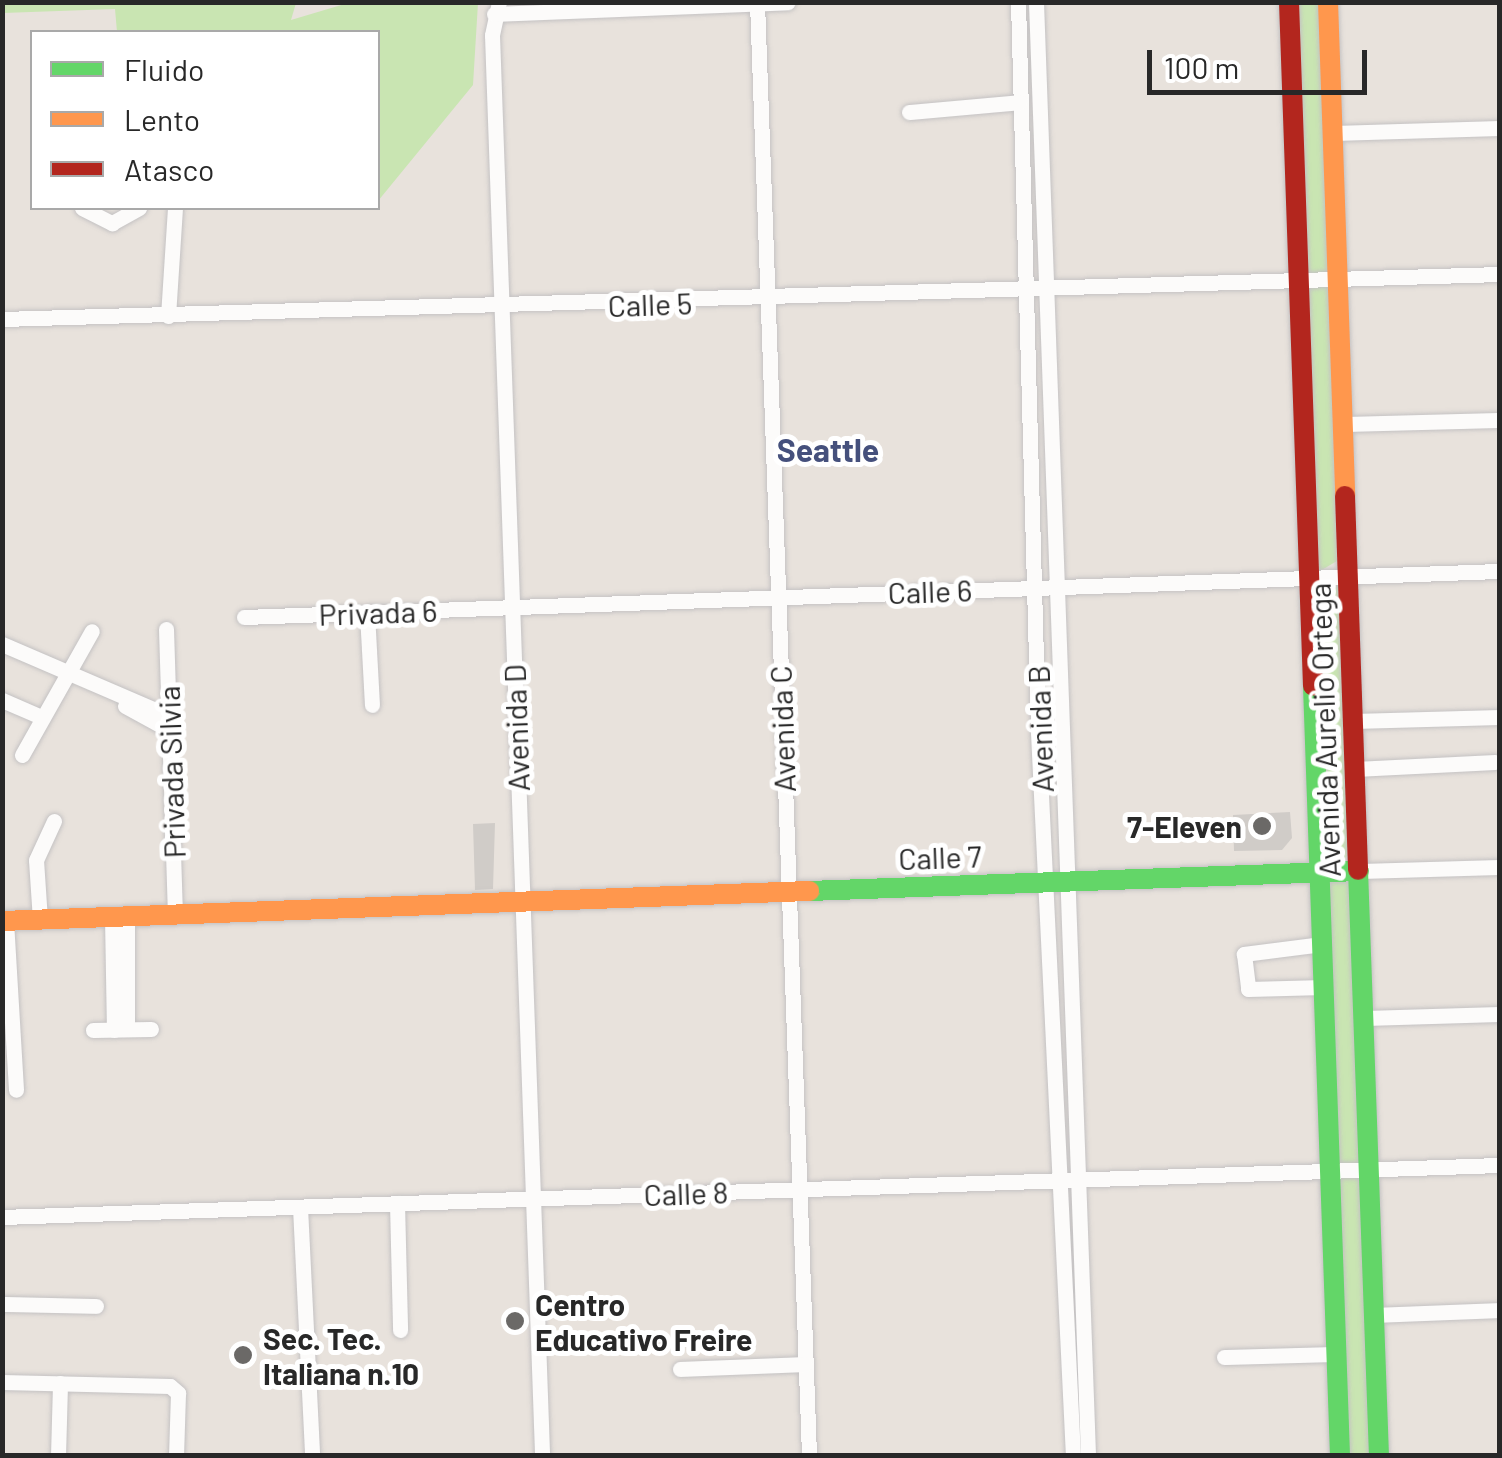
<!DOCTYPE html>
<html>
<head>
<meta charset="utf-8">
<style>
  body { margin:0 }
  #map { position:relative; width:1502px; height:1458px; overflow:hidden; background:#e8e2dc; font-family:Barlow,sans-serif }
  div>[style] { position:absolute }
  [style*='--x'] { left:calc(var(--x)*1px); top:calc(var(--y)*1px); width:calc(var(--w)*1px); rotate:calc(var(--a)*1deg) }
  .green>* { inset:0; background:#c9e5b2 }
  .building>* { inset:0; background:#d0ccc8 }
  .roads { filter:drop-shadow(0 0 2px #c4c2c3) drop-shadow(0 0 2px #c4c2c3) }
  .street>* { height:15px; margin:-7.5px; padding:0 7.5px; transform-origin:7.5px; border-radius:7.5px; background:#fcfbfa }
  .fast>* { height:20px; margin:-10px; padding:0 10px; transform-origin:10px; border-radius:10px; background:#63d668 }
  .slow>* { height:20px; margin:-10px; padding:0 10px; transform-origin:10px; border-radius:10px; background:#ff974d }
  .jam>* { height:20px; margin:-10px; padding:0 10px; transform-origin:10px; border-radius:10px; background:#b3261e }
  .dots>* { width:28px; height:28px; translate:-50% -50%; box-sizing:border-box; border:5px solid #fff; border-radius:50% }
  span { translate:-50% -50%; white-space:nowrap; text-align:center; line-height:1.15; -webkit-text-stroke:10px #fff; paint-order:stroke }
  .street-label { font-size:30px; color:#282828 }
  .poi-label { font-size:30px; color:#282828; font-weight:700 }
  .right { translate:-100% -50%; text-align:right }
  .left { translate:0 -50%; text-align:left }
  .neighbourhood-label { font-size:32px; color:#45507c; font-weight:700 }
  .frame { position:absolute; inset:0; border:5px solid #282828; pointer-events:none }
  .legend { position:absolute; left:30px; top:30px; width:350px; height:180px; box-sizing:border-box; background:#fff; border:2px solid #a9a9a9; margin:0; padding:12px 18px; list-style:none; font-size:30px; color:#282828 }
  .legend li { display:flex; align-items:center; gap:20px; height:50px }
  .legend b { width:50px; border:2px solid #a9a9a9 }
  .scale { position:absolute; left:1147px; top:50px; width:220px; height:45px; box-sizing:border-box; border:5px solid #282828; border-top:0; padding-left:12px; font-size:30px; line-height:35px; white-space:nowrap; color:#282828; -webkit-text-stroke:8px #fff; paint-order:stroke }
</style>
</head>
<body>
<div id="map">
  <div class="green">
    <div style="clip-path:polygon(2px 3px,296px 3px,291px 20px,348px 3px,478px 3px,473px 85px,378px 201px,378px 32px,117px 32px,115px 9px,3px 13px)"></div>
    <div style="clip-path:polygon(1290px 3px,1320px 3px,1337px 561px,1320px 571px,1310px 565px)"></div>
    <div style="clip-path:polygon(1338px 584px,1348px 854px,1343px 864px,1324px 866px,1310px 585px)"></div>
    <div style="clip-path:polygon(1337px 870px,1354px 883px,1377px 1455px,1341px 1455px,1321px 875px)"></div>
  </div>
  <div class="building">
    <div style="clip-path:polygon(1290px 812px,1292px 838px,1282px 850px,1234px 851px,1233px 815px)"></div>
    <div style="clip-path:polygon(495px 823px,493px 889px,475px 890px,473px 824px)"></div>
  </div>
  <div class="roads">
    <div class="street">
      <div style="--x:499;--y:2;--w:34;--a:102"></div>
      <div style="--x:492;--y:35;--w:1422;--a:87.98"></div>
      <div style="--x:757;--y:2;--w:1455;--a:87.95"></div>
      <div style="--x:1018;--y:2;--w:731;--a:88.43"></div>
      <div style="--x:1038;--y:733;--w:724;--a:87.23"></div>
      <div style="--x:1036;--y:2;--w:1455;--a:87.95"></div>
      <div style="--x:494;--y:14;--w:294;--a:-2.3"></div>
      <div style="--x:909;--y:112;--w:111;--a:-5.1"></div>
      <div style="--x:1333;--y:133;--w:167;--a:-1.7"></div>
      <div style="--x:82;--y:208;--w:34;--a:27"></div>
      <div style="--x:112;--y:223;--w:31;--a:-29"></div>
      <div style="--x:168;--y:316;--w:108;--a:-86.3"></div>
      <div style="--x:2;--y:319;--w:1499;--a:-1.72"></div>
      <div style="--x:1343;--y:424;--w:157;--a:-1.5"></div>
      <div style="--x:367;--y:613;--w:92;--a:86.9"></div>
      <div style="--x:244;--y:617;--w:1257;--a:-2.1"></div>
      <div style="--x:166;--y:629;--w:285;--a:88.2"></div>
      <div style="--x:2;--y:644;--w:182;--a:23.3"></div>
      <div style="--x:2;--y:700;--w:40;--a:23.4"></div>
      <div style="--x:125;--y:706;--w:50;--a:28.6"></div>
      <div style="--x:1353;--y:721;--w:147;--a:-1.6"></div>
      <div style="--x:22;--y:755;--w:142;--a:-60.6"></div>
      <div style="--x:1355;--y:769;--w:140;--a:-2.9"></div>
      <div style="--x:1359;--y:871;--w:141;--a:-1.6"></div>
      <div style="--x:127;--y:916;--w:113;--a:90"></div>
      <div style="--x:112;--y:917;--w:113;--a:89"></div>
      <div style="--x:40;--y:920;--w:60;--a:-93.8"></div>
      <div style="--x:36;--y:860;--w:43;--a:-65.2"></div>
      <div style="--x:6;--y:921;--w:169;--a:86.6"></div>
      <div style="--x:1322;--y:944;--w:79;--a:172.7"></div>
      <div style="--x:1244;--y:954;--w:35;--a:83"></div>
      <div style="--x:1248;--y:989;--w:76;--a:-1.5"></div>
      <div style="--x:1364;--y:1018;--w:136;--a:-1.7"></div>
      <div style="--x:93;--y:1030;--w:58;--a:-1"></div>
      <div style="--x:397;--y:1203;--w:127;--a:88.6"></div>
      <div style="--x:300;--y:1207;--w:246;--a:87.2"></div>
      <div style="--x:2;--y:1217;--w:1499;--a:-1.99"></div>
      <div style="--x:2;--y:1304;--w:94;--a:1.2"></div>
      <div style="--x:1374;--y:1315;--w:126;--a:-2.3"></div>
      <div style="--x:1224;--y:1357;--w:112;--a:-1.5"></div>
      <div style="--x:680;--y:1369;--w:125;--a:-2.3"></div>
      <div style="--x:2;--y:1382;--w:168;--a:1.4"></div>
      <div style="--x:170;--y:1386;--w:11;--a:41"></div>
      <div style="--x:178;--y:1393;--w:63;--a:91.8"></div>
      <div style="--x:58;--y:1456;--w:73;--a:-88.4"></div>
    </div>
    <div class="fast">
      <div style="--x:1313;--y:686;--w:770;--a:87.99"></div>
      <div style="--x:1358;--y:870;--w:586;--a:87.95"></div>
      <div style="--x:809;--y:891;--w:550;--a:-2.08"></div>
    </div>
    <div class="slow">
      <div style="--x:1328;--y:2;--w:494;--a:88"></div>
      <div style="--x:2;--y:921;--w:808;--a:-2.13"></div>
    </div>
    <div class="jam">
      <div style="--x:1289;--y:2;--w:684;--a:87.99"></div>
      <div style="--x:1345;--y:496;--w:374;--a:88"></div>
    </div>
  </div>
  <div class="dots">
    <div style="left:1262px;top:826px;background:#6b6967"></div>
    <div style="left:515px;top:1321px;background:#6b6967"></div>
    <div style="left:243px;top:1355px;background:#6b6967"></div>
  </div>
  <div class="street-label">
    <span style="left:650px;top:304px;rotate:-2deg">Calle 5</span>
    <span style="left:930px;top:591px;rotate:-2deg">Calle 6</span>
    <span style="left:378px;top:612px;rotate:-2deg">Privada 6</span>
    <span style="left:516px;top:728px;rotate:-92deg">Avenida D</span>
    <span style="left:782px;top:729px;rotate:-92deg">Avenida C</span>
    <span style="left:1040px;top:729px;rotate:-92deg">Avenida B</span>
    <span style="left:1324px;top:730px;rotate:-92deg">Avenida Aurelio Ortega</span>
    <span style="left:171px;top:772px;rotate:-92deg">Privada Silvia</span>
    <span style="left:940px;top:857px;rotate:-2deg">Calle 7</span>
    <span style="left:686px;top:1193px;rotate:-2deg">Calle 8</span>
  </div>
  <div class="poi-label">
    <span class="right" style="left:1242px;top:826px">7-Eleven</span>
    <span class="left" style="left:535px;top:1321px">Centro<br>Educativo Freire</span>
    <span class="left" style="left:263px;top:1355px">Sec. Tec.<br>Italiana n.10</span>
  </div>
  <div class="neighbourhood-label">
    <span style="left:828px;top:449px">Seattle</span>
  </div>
  <div class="frame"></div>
  <ul class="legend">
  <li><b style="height:12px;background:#63d668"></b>Fluido</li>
  <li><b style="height:12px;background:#ff974d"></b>Lento</li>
  <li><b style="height:12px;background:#b3261e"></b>Atasco</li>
  </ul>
  <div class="scale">100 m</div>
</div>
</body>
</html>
